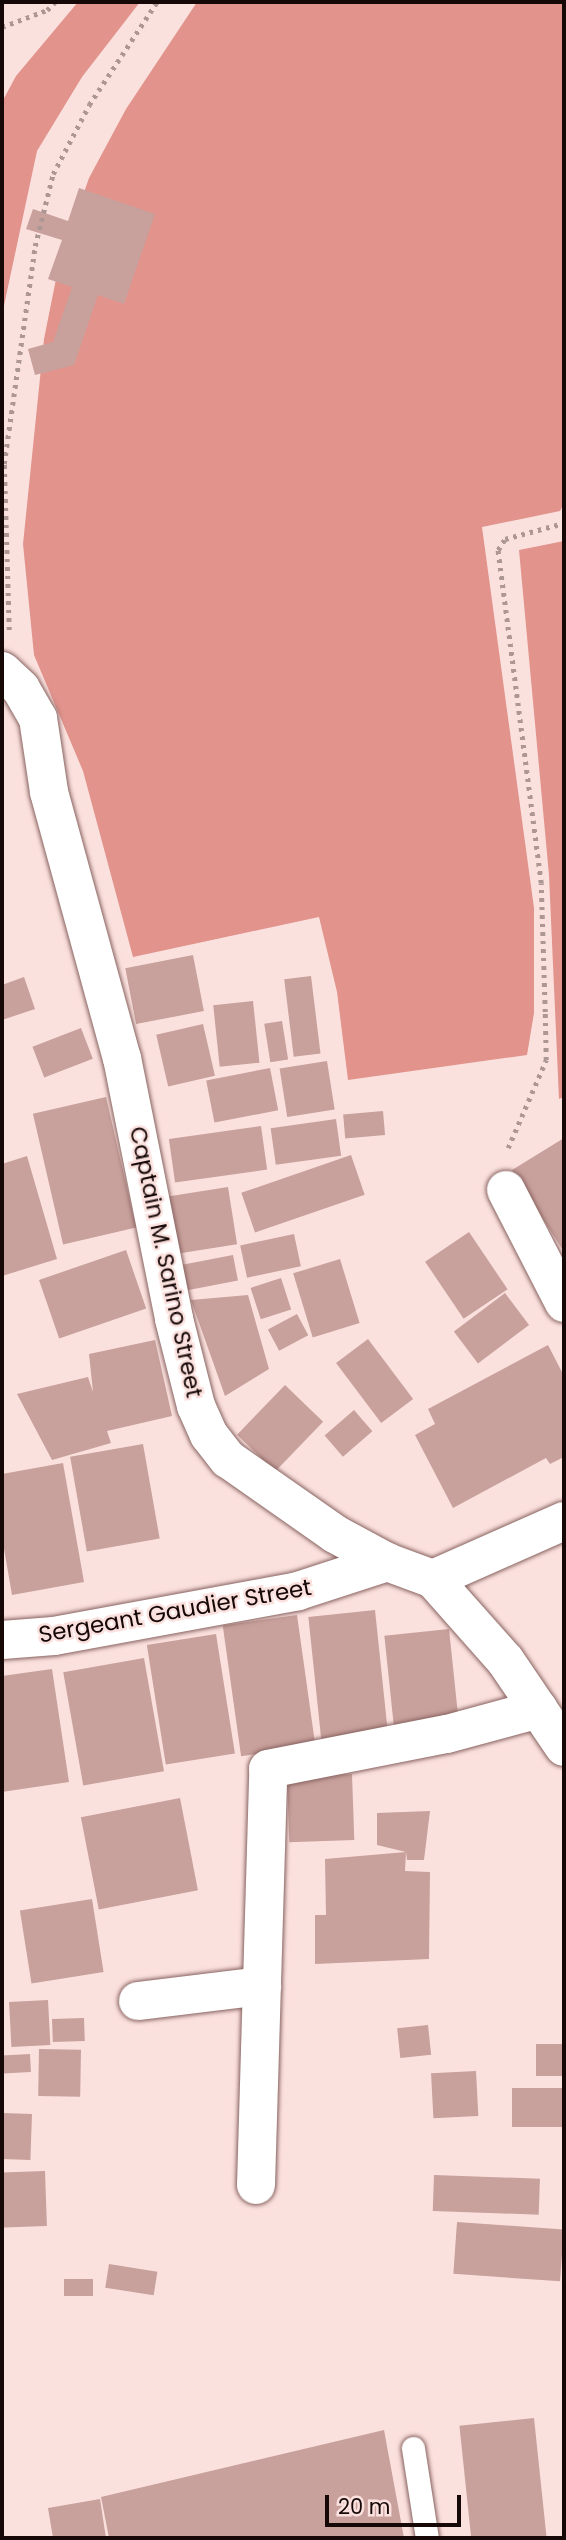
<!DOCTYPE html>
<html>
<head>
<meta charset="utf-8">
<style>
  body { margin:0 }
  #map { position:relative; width:566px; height:2540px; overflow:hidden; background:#fbe1de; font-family:Poppins,sans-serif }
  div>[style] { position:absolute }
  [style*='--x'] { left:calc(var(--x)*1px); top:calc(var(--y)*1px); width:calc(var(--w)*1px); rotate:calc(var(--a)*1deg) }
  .water>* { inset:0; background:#e1938c }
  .building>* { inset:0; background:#c8a09c; transform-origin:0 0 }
  .path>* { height:4.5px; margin-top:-2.25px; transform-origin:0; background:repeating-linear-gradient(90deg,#ad9795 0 3.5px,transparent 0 8.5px) }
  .roads { filter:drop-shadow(0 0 2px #886360) drop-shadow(0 0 2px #886360) }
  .lane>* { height:23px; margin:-11.5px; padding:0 11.5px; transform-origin:11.5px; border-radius:11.5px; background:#fff }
  .street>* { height:38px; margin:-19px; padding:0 19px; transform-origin:19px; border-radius:19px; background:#fff }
  .secondary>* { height:38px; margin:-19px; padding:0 19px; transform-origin:19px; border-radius:19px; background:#fff }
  span { translate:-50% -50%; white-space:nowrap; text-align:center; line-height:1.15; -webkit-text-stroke:5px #fbe1de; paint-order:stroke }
  .street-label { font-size:23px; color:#150807 }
  .frame { position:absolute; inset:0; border:4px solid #150807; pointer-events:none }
  .scale { position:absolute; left:325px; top:2495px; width:136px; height:32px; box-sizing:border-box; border:4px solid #150807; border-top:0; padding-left:9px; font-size:21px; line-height:24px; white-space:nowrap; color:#150807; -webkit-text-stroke:5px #fbe1de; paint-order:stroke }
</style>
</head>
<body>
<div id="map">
  <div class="water">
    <div style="clip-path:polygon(78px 2px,140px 2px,82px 77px,37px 151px,2px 315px,2px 102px,16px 76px)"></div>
    <div style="clip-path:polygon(197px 2px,564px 2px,564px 504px,560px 511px,482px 527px,534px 908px,534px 1013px,527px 1055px,348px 1080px,337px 992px,319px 917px,133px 957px,83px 771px,34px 655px,23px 544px,44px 339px,59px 264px,89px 178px,126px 109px)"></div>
    <div style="clip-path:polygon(564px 541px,564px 1097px,559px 1099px,549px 875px,519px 550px)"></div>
  </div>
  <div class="building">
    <div style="clip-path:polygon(79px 188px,155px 214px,124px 304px,98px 295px,74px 365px,35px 375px,28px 349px,53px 342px,72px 287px,48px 279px,62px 240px,26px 229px,33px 209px,68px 221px)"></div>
    <div style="left:193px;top:955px;width:57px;height:69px;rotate:79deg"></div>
    <div style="left:311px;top:976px;width:78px;height:27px;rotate:83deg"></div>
    <div style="clip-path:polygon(24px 977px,35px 1009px,2px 1020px,2px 985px)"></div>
    <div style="left:253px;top:1001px;width:62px;height:40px;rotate:84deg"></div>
    <div style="left:282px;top:1021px;width:39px;height:18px;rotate:81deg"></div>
    <div style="left:203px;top:1024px;width:53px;height:48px;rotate:77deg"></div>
    <div style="left:81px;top:1028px;width:33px;height:52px;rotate:69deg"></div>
    <div style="left:327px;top:1061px;width:49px;height:48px;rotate:81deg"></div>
    <div style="left:270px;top:1068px;width:43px;height:65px;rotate:79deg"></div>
    <div style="left:106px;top:1097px;width:134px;height:75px;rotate:77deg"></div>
    <div style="left:383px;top:1111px;width:24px;height:40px;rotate:85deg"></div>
    <div style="left:336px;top:1119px;width:37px;height:66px;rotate:82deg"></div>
    <div style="left:261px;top:1126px;width:44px;height:93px;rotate:82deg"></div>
    <div style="clip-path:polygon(564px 1138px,564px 1252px,512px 1170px)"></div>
    <div style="left:351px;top:1155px;width:42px;height:116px;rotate:71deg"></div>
    <div style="clip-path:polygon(27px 1156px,57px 1259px,2px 1276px,2px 1164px)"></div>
    <div style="left:228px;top:1187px;width:58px;height:69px;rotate:81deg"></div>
    <div style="left:469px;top:1232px;width:69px;height:53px;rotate:56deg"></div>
    <div style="left:294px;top:1234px;width:33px;height:55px;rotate:78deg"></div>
    <div style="left:126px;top:1250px;width:62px;height:92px;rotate:71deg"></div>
    <div style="left:233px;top:1255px;width:26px;height:62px;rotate:79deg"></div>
    <div style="left:340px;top:1259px;width:67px;height:49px;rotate:73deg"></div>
    <div style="left:281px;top:1278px;width:33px;height:32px;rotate:72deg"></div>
    <div style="left:505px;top:1293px;width:40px;height:64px;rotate:53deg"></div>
    <div style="clip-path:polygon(248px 1295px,269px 1369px,225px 1396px,191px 1300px)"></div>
    <div style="left:297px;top:1314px;width:24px;height:33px;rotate:62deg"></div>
    <div style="left:368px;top:1339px;width:75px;height:40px;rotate:53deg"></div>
    <div style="clip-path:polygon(155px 1340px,172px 1416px,107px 1431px,111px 1443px,52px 1460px,17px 1394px,88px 1377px,93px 1392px,89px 1354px)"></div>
    <div style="clip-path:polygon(548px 1345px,564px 1376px,564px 1457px,550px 1464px,546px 1458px,453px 1508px,415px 1435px,435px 1424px,428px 1409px)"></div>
    <div style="left:285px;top:1385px;width:53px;height:69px;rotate:44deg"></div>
    <div style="left:354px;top:1410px;width:28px;height:39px;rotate:49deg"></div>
    <div style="left:143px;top:1444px;width:96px;height:74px;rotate:80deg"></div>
    <div style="clip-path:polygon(63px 1463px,84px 1582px,12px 1595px,2px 1537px,2px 1474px)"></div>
    <div style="left:375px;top:1610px;width:129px;height:67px;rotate:84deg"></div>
    <div style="left:297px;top:1615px;width:132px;height:75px;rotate:82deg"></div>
    <div style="left:449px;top:1629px;width:91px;height:65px;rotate:84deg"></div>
    <div style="left:216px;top:1634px;width:121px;height:70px;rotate:81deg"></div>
    <div style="left:144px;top:1658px;width:115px;height:82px;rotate:80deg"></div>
    <div style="clip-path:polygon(52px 1669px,69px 1782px,2px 1792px,2px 1676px)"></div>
    <div style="left:352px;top:1774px;width:66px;height:65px;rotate:88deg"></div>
    <div style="left:180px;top:1798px;width:94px;height:101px;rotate:79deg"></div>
    <div style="clip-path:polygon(430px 1811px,424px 1860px,407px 1860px,406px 1852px,377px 1845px,377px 1813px)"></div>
    <div style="clip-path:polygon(406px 1852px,405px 1871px,430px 1872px,429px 1959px,315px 1964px,315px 1915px,326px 1915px,325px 1859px)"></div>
    <div style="left:92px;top:1899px;width:74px;height:73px;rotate:81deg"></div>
    <div style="left:48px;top:2000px;width:45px;height:39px;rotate:87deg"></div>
    <div style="left:84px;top:2018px;width:23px;height:32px;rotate:88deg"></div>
    <div style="left:428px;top:2025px;width:30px;height:31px;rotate:84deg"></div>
    <div style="left:564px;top:2044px;width:32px;height:28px;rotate:90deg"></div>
    <div style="left:39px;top:2049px;width:42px;height:47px;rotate:1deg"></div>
    <div style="left:30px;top:2054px;width:18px;height:28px;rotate:87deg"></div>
    <div style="left:476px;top:2071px;width:45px;height:45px;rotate:87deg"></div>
    <div style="left:564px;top:2088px;width:39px;height:52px;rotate:90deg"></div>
    <div style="left:3px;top:2113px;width:29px;height:46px;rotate:2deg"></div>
    <div style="left:45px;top:2171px;width:55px;height:43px;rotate:88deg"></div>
    <div style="left:434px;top:2175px;width:106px;height:36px;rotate:2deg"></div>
    <div style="left:457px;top:2222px;width:107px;height:52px;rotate:4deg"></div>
    <div style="left:109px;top:2264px;width:49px;height:24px;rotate:9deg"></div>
    <div style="left:93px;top:2279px;width:17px;height:29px;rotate:90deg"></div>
    <div style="left:534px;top:2418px;width:121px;height:75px;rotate:84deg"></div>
    <div style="clip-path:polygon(384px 2430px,404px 2538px,109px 2538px,101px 2497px)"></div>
    <div style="clip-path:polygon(100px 2499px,106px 2538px,53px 2538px,48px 2508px)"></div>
  </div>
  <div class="path">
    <div style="--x:2;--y:27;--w:48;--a:-20.7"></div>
    <div style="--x:47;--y:10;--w:11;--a:-45"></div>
    <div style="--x:9;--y:630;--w:166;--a:-91.7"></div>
    <div style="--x:4;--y:464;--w:220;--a:-81.9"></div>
    <div style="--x:35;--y:246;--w:74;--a:-76"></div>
    <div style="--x:53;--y:174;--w:78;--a:-62.4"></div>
    <div style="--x:89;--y:105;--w:123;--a:-56.6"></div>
    <div style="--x:508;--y:1148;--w:96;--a:-66.6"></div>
    <div style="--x:546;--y:1060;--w:48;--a:-91.2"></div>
    <div style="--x:545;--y:1012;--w:129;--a:-91.8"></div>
    <div style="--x:541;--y:883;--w:336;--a:-97.4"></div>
    <div style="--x:498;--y:550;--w:13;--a:-58"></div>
    <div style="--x:505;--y:539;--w:61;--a:-15.2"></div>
  </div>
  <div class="roads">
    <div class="lane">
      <div style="--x:413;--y:2448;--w:91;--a:81.2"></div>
    </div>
    <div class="street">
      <div style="--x:506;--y:1190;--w:127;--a:62.8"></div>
      <div style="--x:433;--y:1579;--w:143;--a:-23.9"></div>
      <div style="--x:2;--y:1640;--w:52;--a:-4.4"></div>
      <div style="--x:54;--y:1636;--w:248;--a:-10.4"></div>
      <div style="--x:298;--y:1591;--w:94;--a:-18"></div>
      <div style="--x:138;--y:2001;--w:125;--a:-6.9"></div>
      <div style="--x:256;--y:2185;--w:416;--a:-88.3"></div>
      <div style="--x:268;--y:1769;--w:182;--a:-11.1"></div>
      <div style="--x:447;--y:1734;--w:95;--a:-15.2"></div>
    </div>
    <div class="secondary">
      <div style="--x:2;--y:671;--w:26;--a:43"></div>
      <div style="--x:21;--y:689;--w:34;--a:60"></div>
      <div style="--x:38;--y:718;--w:75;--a:81.5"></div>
      <div style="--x:49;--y:792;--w:276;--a:74.7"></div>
      <div style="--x:122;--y:1058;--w:266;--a:78.7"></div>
      <div style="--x:174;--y:1319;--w:90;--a:75.8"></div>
      <div style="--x:196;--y:1406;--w:32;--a:66"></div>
      <div style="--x:209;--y:1435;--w:31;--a:52"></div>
      <div style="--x:228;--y:1459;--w:131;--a:35"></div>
      <div style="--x:335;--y:1534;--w:59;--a:28.3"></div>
      <div style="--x:387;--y:1562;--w:49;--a:20.3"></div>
      <div style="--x:433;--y:1579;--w:108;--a:48.4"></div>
      <div style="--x:505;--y:1660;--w:105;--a:55.9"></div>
    </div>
  </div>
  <div class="street-label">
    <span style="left:166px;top:1262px;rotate:78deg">Captain M. Sarino Street</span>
    <span style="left:175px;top:1611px;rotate:-10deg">Sergeant Gaudier Street</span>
  </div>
  <div class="frame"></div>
  <div class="scale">20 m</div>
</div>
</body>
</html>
